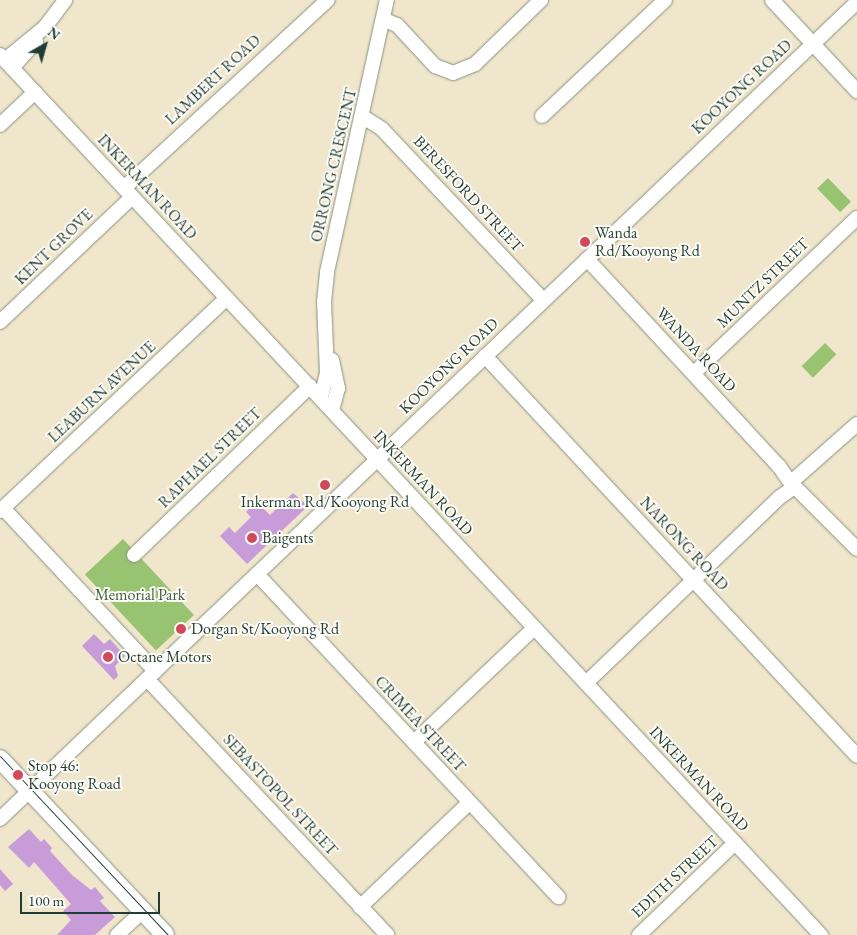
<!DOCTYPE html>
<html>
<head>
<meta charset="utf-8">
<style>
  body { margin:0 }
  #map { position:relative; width:857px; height:935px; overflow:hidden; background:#f0e6cb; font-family:"EB Garamond",serif }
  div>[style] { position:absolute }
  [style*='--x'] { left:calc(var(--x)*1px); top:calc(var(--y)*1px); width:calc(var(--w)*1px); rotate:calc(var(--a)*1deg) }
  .green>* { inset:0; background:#98c371; transform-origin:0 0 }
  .building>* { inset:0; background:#c79cd8 }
  .roads { filter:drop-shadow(0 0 1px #889280) drop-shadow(0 0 1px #889280) }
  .minor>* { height:14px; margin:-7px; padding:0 7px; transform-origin:7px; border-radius:7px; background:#fff }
  .major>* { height:18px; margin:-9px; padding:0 9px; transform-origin:9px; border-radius:9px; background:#fff }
  .tram>* { height:1px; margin:-0.5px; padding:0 0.5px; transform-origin:0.5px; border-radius:0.5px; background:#1f3d34 }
  .dots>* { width:14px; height:14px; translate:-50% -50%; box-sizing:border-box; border:2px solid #fdfcf7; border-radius:50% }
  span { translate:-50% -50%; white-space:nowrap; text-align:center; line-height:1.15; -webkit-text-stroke:4px #fdfcf7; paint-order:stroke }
  .street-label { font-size:16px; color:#1f3d34 }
  .poi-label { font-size:16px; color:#1f3d34 }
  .left { translate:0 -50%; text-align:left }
  .park-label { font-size:16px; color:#3d5e43 }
  .north { position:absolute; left:20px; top:20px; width:50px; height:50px; -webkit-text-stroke:4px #fdfcf7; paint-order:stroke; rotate:38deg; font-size:14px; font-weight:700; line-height:20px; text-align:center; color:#1f3d34 }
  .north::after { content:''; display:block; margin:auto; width:18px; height:22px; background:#1f3d34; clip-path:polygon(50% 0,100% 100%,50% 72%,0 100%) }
  .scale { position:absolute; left:20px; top:892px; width:140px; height:22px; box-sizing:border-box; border:2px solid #1f3d34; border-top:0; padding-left:6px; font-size:15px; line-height:18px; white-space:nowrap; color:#1f3d34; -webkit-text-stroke:4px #fdfcf7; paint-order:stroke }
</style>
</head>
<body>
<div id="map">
  <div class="green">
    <div style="left:828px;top:178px;width:33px;height:15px;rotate:46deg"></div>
    <div style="left:825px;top:343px;width:16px;height:33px;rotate:45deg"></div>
    <div style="left:123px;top:539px;width:104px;height:52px;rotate:47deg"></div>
  </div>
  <div class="building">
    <div style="clip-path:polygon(293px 493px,308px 506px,247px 564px,220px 536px,229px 527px,235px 533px,251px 517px,246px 512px,256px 501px,270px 515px)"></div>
    <div style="clip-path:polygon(94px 634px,104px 644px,110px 639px,125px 656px,115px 666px,118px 676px,114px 680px,82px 646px)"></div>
    <div style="clip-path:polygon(29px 829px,41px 842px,44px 839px,52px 848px,50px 851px,72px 875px,91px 890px,95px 887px,104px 898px,100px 901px,115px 917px,95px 935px,57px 935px,71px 920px,63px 911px,71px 904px,34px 862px,29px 868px,8px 847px)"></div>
    <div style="clip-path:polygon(0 869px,13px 884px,5px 891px,0 885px)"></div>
  </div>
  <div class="roads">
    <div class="minor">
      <div style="--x:772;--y:0;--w:125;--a:47"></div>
      <div style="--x:385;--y:20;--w:13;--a:23"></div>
      <div style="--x:397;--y:25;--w:56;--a:47.2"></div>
      <div style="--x:435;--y:66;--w:19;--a:21"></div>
      <div style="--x:453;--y:73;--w:24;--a:-22"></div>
      <div style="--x:475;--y:64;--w:92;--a:-44.1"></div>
      <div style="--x:0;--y:55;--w:1204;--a:46.99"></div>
      <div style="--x:5;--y:60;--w:52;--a:-39.5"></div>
      <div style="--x:45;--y:27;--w:34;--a:-53"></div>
      <div style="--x:12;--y:68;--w:36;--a:-48"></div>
      <div style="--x:542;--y:116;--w:169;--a:-43.3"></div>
      <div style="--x:363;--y:117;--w:22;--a:32"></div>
      <div style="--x:382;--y:129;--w:235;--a:46.7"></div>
      <div style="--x:0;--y:125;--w:48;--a:-43.3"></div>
      <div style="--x:124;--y:188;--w:277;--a:-42.7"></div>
      <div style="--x:587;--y:259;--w:282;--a:47.2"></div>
      <div style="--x:779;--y:466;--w:18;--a:56"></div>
      <div style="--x:0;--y:322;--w:182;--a:-43.4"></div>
      <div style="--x:485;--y:356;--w:546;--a:47.08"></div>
      <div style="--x:332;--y:360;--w:29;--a:78"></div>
      <div style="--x:338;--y:388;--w:23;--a:105"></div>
      <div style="--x:694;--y:373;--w:225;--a:-43.6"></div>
      <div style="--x:321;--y:397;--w:25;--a:-76"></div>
      <div style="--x:327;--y:373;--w:71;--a:-92.4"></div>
      <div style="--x:324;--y:302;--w:30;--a:-84"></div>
      <div style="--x:327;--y:272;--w:279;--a:-77.6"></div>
      <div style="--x:797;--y:477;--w:80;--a:-41.5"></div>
      <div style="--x:796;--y:488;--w:86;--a:45"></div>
      <div style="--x:3;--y:508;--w:223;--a:47"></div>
      <div style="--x:0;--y:511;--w:311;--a:-43.2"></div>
      <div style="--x:134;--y:555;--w:244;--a:-43.8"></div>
      <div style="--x:257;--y:574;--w:442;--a:47"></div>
      <div style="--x:147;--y:679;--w:351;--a:46.8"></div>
      <div style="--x:586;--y:683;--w:269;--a:-43.8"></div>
      <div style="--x:780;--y:497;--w:16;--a:-35"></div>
      <div style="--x:414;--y:742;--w:166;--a:-43.5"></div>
      <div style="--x:0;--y:819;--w:1184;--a:-43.63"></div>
      <div style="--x:360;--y:907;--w:151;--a:-43.7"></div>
      <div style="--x:117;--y:935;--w:35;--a:-43"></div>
      <div style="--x:639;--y:935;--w:133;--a:-43.8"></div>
    </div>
    <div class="major">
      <div style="--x:0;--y:759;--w:241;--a:46.8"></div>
    </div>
  </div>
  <div class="tram">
    <div style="--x:0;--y:756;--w:245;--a:46.8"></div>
  </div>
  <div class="dots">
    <div style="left:585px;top:242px;background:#d1495b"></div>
    <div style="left:325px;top:485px;background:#d1495b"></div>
    <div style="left:252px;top:538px;background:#d1495b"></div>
    <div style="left:181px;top:629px;background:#d1495b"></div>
    <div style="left:108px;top:657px;background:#d1495b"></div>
    <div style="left:18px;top:775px;background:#d1495b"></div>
  </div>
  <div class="street-label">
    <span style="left:213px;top:80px;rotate:-43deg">LAMBERT ROAD</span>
    <span style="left:742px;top:87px;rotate:-43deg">KOOYONG ROAD</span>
    <span style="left:334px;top:165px;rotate:-77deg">ORRONG CRESCENT</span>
    <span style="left:147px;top:187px;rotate:47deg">INKERMAN ROAD</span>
    <span style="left:468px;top:194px;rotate:47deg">BERESFORD STREET</span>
    <span style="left:54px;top:247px;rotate:-44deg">KENT GROVE</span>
    <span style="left:763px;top:283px;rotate:-44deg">MUNTZ STREET</span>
    <span style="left:696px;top:350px;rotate:47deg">WANDA ROAD</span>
    <span style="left:449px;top:366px;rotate:-44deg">KOOYONG ROAD</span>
    <span style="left:102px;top:392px;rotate:-43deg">LEABURN AVENUE</span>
    <span style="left:210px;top:458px;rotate:-44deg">RAPHAEL STREET</span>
    <span style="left:423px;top:483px;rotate:47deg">INKERMAN ROAD</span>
    <span style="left:684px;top:544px;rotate:47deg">NARONG ROAD</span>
    <span style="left:420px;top:724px;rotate:47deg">CRIMEA STREET</span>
    <span style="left:699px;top:779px;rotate:47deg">INKERMAN ROAD</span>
    <span style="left:280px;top:795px;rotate:47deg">SEBASTOPOL STREET</span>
    <span style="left:675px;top:877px;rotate:-43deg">EDITH STREET</span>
  </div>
  <div class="poi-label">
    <span class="left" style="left:595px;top:242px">Wanda<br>Rd/Kooyong Rd</span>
    <span style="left:325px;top:502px">Inkerman Rd/Kooyong Rd</span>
    <span class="left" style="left:262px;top:538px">Baigents</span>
    <span class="left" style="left:191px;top:629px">Dorgan St/Kooyong Rd</span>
    <span class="left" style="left:118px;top:657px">Octane Motors</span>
    <span class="left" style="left:28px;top:775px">Stop 46:<br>Kooyong Road</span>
  </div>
  <div class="park-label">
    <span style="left:140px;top:595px">Memorial Park</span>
  </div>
  <div class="north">N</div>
  <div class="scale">100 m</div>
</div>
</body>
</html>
